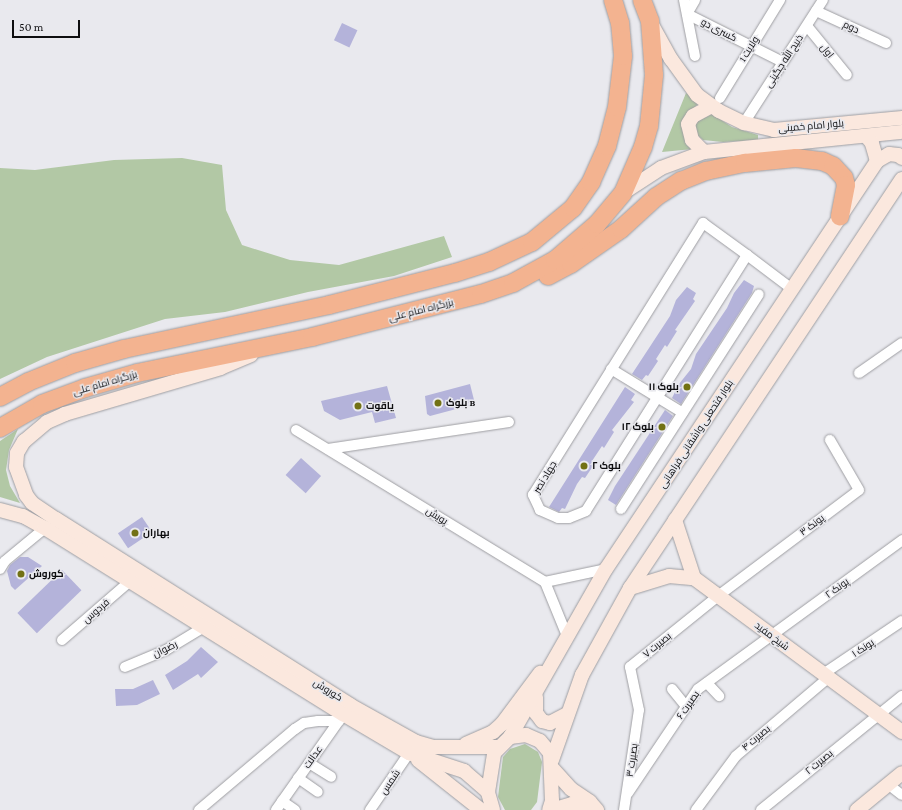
<!DOCTYPE html>
<html>
<head>
<meta charset="utf-8">
<style>
  body { margin:0 }
  #map { position:relative; width:902px; height:810px; overflow:hidden; background:#e9e9ee; font-family:"Crimson Pro",Cairo,serif }
  div>[style] { position:absolute }
  [style*='--x'] { left:calc(var(--x)*1px); top:calc(var(--y)*1px); width:calc(var(--w)*1px); rotate:calc(var(--a)*1deg) }
  .green>* { inset:0; background:#b2c8a5 }
  .building>* { inset:0; background:#b4b3da; transform-origin:0 0 }
  .roads { filter:drop-shadow(0 0 1px #9e9ea2) drop-shadow(0 0 1px #9e9ea2) }
  .street>* { height:10px; margin:-5px; padding:0 5px; transform-origin:5px; border-radius:5px; background:#fff }
  .secondary>* { height:14px; margin:-7px; padding:0 7px; transform-origin:7px; border-radius:7px; background:#fbe8de }
  .highway>* { height:18px; margin:-9px; padding:0 9px; transform-origin:9px; border-radius:9px; background:#f3b390 }
  .dots>* { width:11px; height:11px; translate:-50% -50%; box-sizing:border-box; border:2px solid #e9e9ee; border-radius:50% }
  span { translate:-50% -50%; white-space:nowrap; text-align:center; line-height:1.15; -webkit-text-stroke:3px #e9e9ee; paint-order:stroke }
  .street-label { font-size:10px; color:#0e0e10 }
  .poi-label { font-size:10px; color:#0e0e10; font-weight:700 }
  .right { translate:-100% -50%; text-align:right }
  .left { translate:0 -50%; text-align:left }
  .scale { position:absolute; left:12px; top:20px; width:68px; height:18px; box-sizing:border-box; border:2px solid #0e0e10; border-top:0; padding-left:5px; font-size:12px; line-height:14px; white-space:nowrap; color:#0e0e10; -webkit-text-stroke:3px #e9e9ee; paint-order:stroke }
</style>
</head>
<body>
<div id="map">
  <div class="green">
    <div style="clip-path:polygon(686px 93px,699px 102px,685px 120px,693px 149px,662px 152px)"></div>
    <div style="clip-path:polygon(712px 114px,732px 127px,758px 135px,758px 140px,723px 142px,703px 140px,695px 133px,695px 122px)"></div>
    <div style="clip-path:polygon(182px 158px,222px 165px,226px 210px,242px 245px,290px 260px,339px 265px,444px 236px,452px 257px,394px 276px,308px 292px,225px 312px,165px 319px,47px 357px,0 379px,0 168px,35px 170px,114px 160px)"></div>
    <div style="clip-path:polygon(18px 429px,9px 450px,6px 470px,10px 486px,20px 503px,0 497px,0 441px)"></div>
    <div style="clip-path:polygon(525px 744px,538px 752px,542px 762px,537px 802px,531px 810px,505px 810px,498px 797px,503px 757px,510px 749px)"></div>
  </div>
  <div class="building">
    <div style="left:342px;top:23px;width:17px;height:19px;rotate:25deg"></div>
    <div style="clip-path:polygon(744px 280px,754px 286px,752px 293px,681px 404px,672px 398px,679px 384px,691px 369px,696px 354px,727px 308px,734px 293px)"></div>
    <div style="clip-path:polygon(687px 287px,696px 293px,693px 299px,695px 301px,675px 330px,677px 331px,667px 347px,665px 345px,656px 359px,658px 361px,648px 376px,646px 375px,642px 380px,632px 374px,670px 316px,676px 300px)"></div>
    <div style="clip-path:polygon(470px 384px,475px 404px,430px 416px,427px 414px,425px 396px)"></div>
    <div style="clip-path:polygon(387px 386px,396px 418px,375px 423px,372px 412px,340px 420px,324px 411px,321px 401px)"></div>
    <div style="clip-path:polygon(625px 387px,635px 394px,631px 400px,634px 402px,612px 430px,614px 432px,604px 448px,602px 446px,592px 461px,595px 463px,585px 478px,582px 477px,577px 484px,565px 509px,562px 508px,559px 512px,549px 507px)"></div>
    <div style="clip-path:polygon(665px 410px,673px 416px,616px 505px,608px 500px,615px 486px)"></div>
    <div style="left:301px;top:458px;width:27px;height:23px;rotate:42deg"></div>
    <div style="left:142px;top:517px;width:18px;height:29px;rotate:56deg"></div>
    <div style="clip-path:polygon(20px 557px,28px 557px,42px 566px,15px 590px,11px 586px,7px 571px,10px 565px)"></div>
    <div style="left:62px;top:570px;width:28px;height:62px;rotate:46deg"></div>
    <div style="clip-path:polygon(201px 647px,218px 662px,201px 678px,198px 674px,173px 690px,165px 675px,187px 661px)"></div>
    <div style="clip-path:polygon(153px 680px,160px 694px,137px 705px,116px 706px,115px 689px,133px 689px)"></div>
  </div>
  <div class="roads">
    <div class="street">
      <div style="--x:684;--y:0;--w:57;--a:78.9"></div>
      <div style="--x:816;--y:11;--w:77;--a:24.6"></div>
      <div style="--x:687;--y:14;--w:107;--a:26.6"></div>
      <div style="--x:687;--y:14;--w:16;--a:-60"></div>
      <div style="--x:807;--y:26;--w:63;--a:50.8"></div>
      <div style="--x:720;--y:98;--w:115;--a:-58.5"></div>
      <div style="--x:744;--y:123;--w:146;--a:-57.3"></div>
      <div style="--x:747;--y:255;--w:302;--a:122.2"></div>
      <div style="--x:586;--y:511;--w:18;--a:158"></div>
      <div style="--x:569;--y:518;--w:11;--a:180"></div>
      <div style="--x:558;--y:518;--w:20;--a:-156"></div>
      <div style="--x:540;--y:510;--w:17;--a:-115"></div>
      <div style="--x:533;--y:495;--w:321;--a:-58"></div>
      <div style="--x:703;--y:223;--w:54;--a:36"></div>
      <div style="--x:747;--y:255;--w:56;--a:37.1"></div>
      <div style="--x:611;--y:369;--w:84;--a:31.4"></div>
      <div style="--x:859;--y:373;--w:52;--a:-34.9"></div>
      <div style="--x:296;--y:430;--w:292;--a:31.4"></div>
      <div style="--x:545;--y:582;--w:58;--a:67.8"></div>
      <div style="--x:328;--y:449;--w:183;--a:-8.5"></div>
      <div style="--x:621;--y:509;--w:255;--a:-57.3"></div>
      <div style="--x:0;--y:569;--w:9;--a:-58"></div>
      <div style="--x:5;--y:561;--w:52;--a:-39.5"></div>
      <div style="--x:545;--y:582;--w:62;--a:-12"></div>
      <div style="--x:62;--y:640;--w:89;--a:-40.9"></div>
      <div style="--x:125;--y:667;--w:44;--a:-22.5"></div>
      <div style="--x:166;--y:650;--w:44;--a:-31.2"></div>
      <div style="--x:823;--y:674;--w:95;--a:-33.9"></div>
      <div style="--x:707;--y:683;--w:18;--a:47"></div>
      <div style="--x:672;--y:689;--w:22;--a:51"></div>
      <div style="--x:309;--y:763;--w:26;--a:32"></div>
      <div style="--x:298;--y:778;--w:24;--a:35"></div>
      <div style="--x:889;--y:785;--w:16;--a:38"></div>
      <div style="--x:628;--y:793;--w:125;--a:-56.1"></div>
      <div style="--x:698;--y:689;--w:253;--a:-36.1"></div>
      <div style="--x:282;--y:801;--w:16;--a:35"></div>
      <div style="--x:199;--y:810;--w:126;--a:-40.2"></div>
      <div style="--x:295;--y:729;--w:11;--a:-34"></div>
      <div style="--x:304;--y:723;--w:14;--a:-8"></div>
      <div style="--x:318;--y:721;--w:21;--a:0"></div>
      <div style="--x:276;--y:810;--w:113;--a:-54.8"></div>
      <div style="--x:370;--y:810;--w:69;--a:-55.6"></div>
      <div style="--x:624;--y:810;--w:101;--a:-81.5"></div>
      <div style="--x:639;--y:710;--w:44;--a:-101.8"></div>
      <div style="--x:630;--y:667;--w:113;--a:-38.9"></div>
      <div style="--x:718;--y:596;--w:176;--a:-36.9"></div>
      <div style="--x:859;--y:490;--w:58;--a:-120.1"></div>
      <div style="--x:696;--y:810;--w:67;--a:-53.5"></div>
      <div style="--x:736;--y:756;--w:121;--a:-40.3"></div>
      <div style="--x:761;--y:810;--w:181;--a:-39"></div>
    </div>
    <div class="secondary">
      <div style="--x:652;--y:25;--w:39;--a:61"></div>
      <div style="--x:671;--y:59;--w:44;--a:54.2"></div>
      <div style="--x:697;--y:95;--w:27;--a:36"></div>
      <div style="--x:719;--y:111;--w:28;--a:26"></div>
      <div style="--x:744;--y:123;--w:31;--a:13"></div>
      <div style="--x:774;--y:130;--w:129;--a:-5.4"></div>
      <div style="--x:704;--y:152;--w:17;--a:-135"></div>
      <div style="--x:692;--y:140;--w:16;--a:-104"></div>
      <div style="--x:688;--y:124;--w:9;--a:-58"></div>
      <div style="--x:693;--y:116;--w:21;--a:-28"></div>
      <div style="--x:877;--y:161;--w:14;--a:-30"></div>
      <div style="--x:889;--y:154;--w:9;--a:6"></div>
      <div style="--x:898;--y:155;--w:5;--a:37"></div>
      <div style="--x:623;--y:193;--w:45;--a:-33.3"></div>
      <div style="--x:661;--y:168;--w:46;--a:-20.4"></div>
      <div style="--x:704;--y:152;--w:199;--a:-5.8"></div>
      <div style="--x:251;--y:355;--w:33;--a:157"></div>
      <div style="--x:221;--y:368;--w:163;--a:163.6"></div>
      <div style="--x:65;--y:414;--w:20;--a:156"></div>
      <div style="--x:47;--y:422;--w:30;--a:140"></div>
      <div style="--x:24;--y:441;--w:14;--a:120"></div>
      <div style="--x:17;--y:453;--w:14;--a:94"></div>
      <div style="--x:16;--y:467;--w:30;--a:70"></div>
      <div style="--x:26;--y:495;--w:10;--a:53"></div>
      <div style="--x:32;--y:503;--w:29;--a:34"></div>
      <div style="--x:56;--y:519;--w:348;--a:32.3"></div>
      <div style="--x:350;--y:705;--w:76;--a:29.3"></div>
      <div style="--x:416;--y:742;--w:18;--a:16"></div>
      <div style="--x:433;--y:747;--w:65;--a:0"></div>
      <div style="--x:0;--y:510;--w:24;--a:15"></div>
      <div style="--x:23;--y:516;--w:25;--a:29"></div>
      <div style="--x:45;--y:528;--w:351;--a:32"></div>
      <div style="--x:343;--y:714;--w:77;--a:30.6"></div>
      <div style="--x:409;--y:753;--w:58;--a:18.1"></div>
      <div style="--x:464;--y:771;--w:32;--a:41"></div>
      <div style="--x:675;--y:520;--w:61;--a:71.9"></div>
      <div style="--x:630;--y:588;--w:41;--a:-17.1"></div>
      <div style="--x:669;--y:576;--w:25;--a:5"></div>
      <div style="--x:694;--y:578;--w:259;--a:36.5"></div>
      <div style="--x:536;--y:697;--w:16;--a:90"></div>
      <div style="--x:536;--y:713;--w:10;--a:53"></div>
      <div style="--x:542;--y:721;--w:8;--a:14"></div>
      <div style="--x:550;--y:723;--w:19;--a:-28"></div>
      <div style="--x:510;--y:737;--w:193;--a:-60.3"></div>
      <div style="--x:606;--y:569;--w:490;--a:-56.4"></div>
      <div style="--x:877;--y:161;--w:19;--a:-106"></div>
      <div style="--x:872;--y:143;--w:9;--a:-131"></div>
      <div style="--x:466;--y:744;--w:30;--a:-24"></div>
      <div style="--x:493;--y:732;--w:12;--a:-42"></div>
      <div style="--x:502;--y:724;--w:64;--a:-53.3"></div>
      <div style="--x:418;--y:760;--w:80;--a:38.4"></div>
      <div style="--x:552;--y:760;--w:90;--a:-70.6"></div>
      <div style="--x:582;--y:675;--w:99;--a:-61.1"></div>
      <div style="--x:630;--y:588;--w:491;--a:-56.4"></div>
      <div style="--x:552;--y:768;--w:28;--a:48"></div>
      <div style="--x:571;--y:789;--w:23;--a:34"></div>
      <div style="--x:590;--y:802;--w:11;--a:49"></div>
      <div style="--x:493;--y:810;--w:19;--a:-106"></div>
      <div style="--x:488;--y:792;--w:39;--a:-81"></div>
      <div style="--x:494;--y:753;--w:23;--a:-45"></div>
      <div style="--x:510;--y:737;--w:16;--a:-7"></div>
      <div style="--x:526;--y:735;--w:15;--a:23"></div>
      <div style="--x:540;--y:741;--w:16;--a:50"></div>
      <div style="--x:550;--y:753;--w:48;--a:87.6"></div>
      <div style="--x:552;--y:801;--w:9;--a:108"></div>
      <div style="--x:552;--y:810;--w:21;--a:-17"></div>
      <div style="--x:572;--y:804;--w:14;--a:25"></div>
      <div style="--x:857;--y:810;--w:58;--a:-39.4"></div>
    </div>
    <div class="highway">
      <div style="--x:548;--y:276;--w:26;--a:-28"></div>
      <div style="--x:571;--y:264;--w:61;--a:-35"></div>
      <div style="--x:621;--y:229;--w:47;--a:-42.4"></div>
      <div style="--x:656;--y:197;--w:30;--a:-33"></div>
      <div style="--x:681;--y:181;--w:27;--a:-22"></div>
      <div style="--x:706;--y:171;--w:40;--a:-12"></div>
      <div style="--x:745;--y:163;--w:51;--a:-5.6"></div>
      <div style="--x:796;--y:158;--w:26;--a:7"></div>
      <div style="--x:822;--y:161;--w:12;--a:24"></div>
      <div style="--x:833;--y:166;--w:16;--a:47"></div>
      <div style="--x:844;--y:178;--w:7;--a:74"></div>
      <div style="--x:846;--y:185;--w:32;--a:101"></div>
      <div style="--x:0;--y:397;--w:32;--a:-28"></div>
      <div style="--x:28;--y:382;--w:51;--a:-22"></div>
      <div style="--x:75;--y:363;--w:51;--a:-15.9"></div>
      <div style="--x:124;--y:349;--w:210;--a:-12.1"></div>
      <div style="--x:329;--y:305;--w:130;--a:-14.3"></div>
      <div style="--x:455;--y:273;--w:36;--a:-18"></div>
      <div style="--x:489;--y:262;--w:47;--a:-24.9"></div>
      <div style="--x:532;--y:242;--w:53;--a:-39.7"></div>
      <div style="--x:573;--y:208;--w:32;--a:-55"></div>
      <div style="--x:591;--y:182;--w:39;--a:-66"></div>
      <div style="--x:607;--y:146;--w:40;--a:-75.6"></div>
      <div style="--x:617;--y:107;--w:51;--a:-83.3"></div>
      <div style="--x:623;--y:56;--w:33;--a:-95"></div>
      <div style="--x:620;--y:23;--w:24;--a:-107"></div>
      <div style="--x:0;--y:428;--w:48;--a:-29.7"></div>
      <div style="--x:42;--y:404;--w:46;--a:-20.4"></div>
      <div style="--x:85;--y:388;--w:54;--a:-16.1"></div>
      <div style="--x:137;--y:373;--w:179;--a:-11.6"></div>
      <div style="--x:312;--y:337;--w:174;--a:-14.3"></div>
      <div style="--x:481;--y:294;--w:34;--a:-19"></div>
      <div style="--x:513;--y:283;--w:48;--a:-28.7"></div>
      <div style="--x:555;--y:260;--w:55;--a:-40.6"></div>
      <div style="--x:597;--y:224;--w:40;--a:-50"></div>
      <div style="--x:623;--y:193;--w:50;--a:-66.5"></div>
      <div style="--x:643;--y:147;--w:22;--a:-74"></div>
      <div style="--x:649;--y:126;--w:51;--a:-84.4"></div>
      <div style="--x:654;--y:75;--w:54;--a:-94.2"></div>
      <div style="--x:650;--y:21;--w:22;--a:-111"></div>
    </div>
  </div>
  <div class="dots">
    <div style="left:687px;top:387px;background:#727114"></div>
    <div style="left:438px;top:403px;background:#727114"></div>
    <div style="left:358px;top:406px;background:#727114"></div>
    <div style="left:662px;top:427px;background:#727114"></div>
    <div style="left:584px;top:466px;background:#727114"></div>
    <div style="left:135px;top:533px;background:#727114"></div>
    <div style="left:21px;top:574px;background:#727114"></div>
  </div>
  <div class="street-label">
    <span style="left:851px;top:27px;rotate:25deg">دوم</span>
    <span style="left:719px;top:30px;rotate:27deg">کسری دو</span>
    <span style="left:749px;top:49px;rotate:-58deg">ولایت 1</span>
    <span style="left:827px;top:51px;rotate:51deg">اول</span>
    <span style="left:784px;top:61px;rotate:-57deg">ذبیح الله چگینی</span>
    <span style="left:811px;top:126px;rotate:-5deg">بلوار امام خمینی</span>
    <span style="left:421px;top:310px;rotate:-14deg">بزرگراه امام علی</span>
    <span style="left:105px;top:383px;rotate:-16deg">بزرگراه امام علی</span>
    <span style="left:696px;top:434px;rotate:-57deg">بلوار فتحعلی واشقانی فراهانی</span>
    <span style="left:545px;top:477px;rotate:-59deg">جهاد نصر</span>
    <span style="left:437px;top:516px;rotate:32deg">پویش</span>
    <span style="left:812px;top:525px;rotate:-37deg">پونک ۳</span>
    <span style="left:837px;top:588px;rotate:-36deg">پونک ۲</span>
    <span style="left:96px;top:611px;rotate:-41deg">فردوس</span>
    <span style="left:772px;top:636px;rotate:37deg">شیخ مفید</span>
    <span style="left:657px;top:645px;rotate:-39deg">بصیرت ۷</span>
    <span style="left:863px;top:648px;rotate:-34deg">پونک ۱</span>
    <span style="left:165px;top:649px;rotate:-26deg">رضوان</span>
    <span style="left:328px;top:690px;rotate:32deg">کوروش</span>
    <span style="left:688px;top:705px;rotate:-55deg">بصیرت ۶</span>
    <span style="left:756px;top:738px;rotate:-40deg">بصیرت ۴</span>
    <span style="left:313px;top:757px;rotate:-55deg">عدالت</span>
    <span style="left:632px;top:760px;rotate:-82deg">بصیرت ۳</span>
    <span style="left:819px;top:762px;rotate:-39deg">بصیرت ۲</span>
    <span style="left:390px;top:782px;rotate:-56deg">شمس</span>
  </div>
  <div class="poi-label">
    <span class="right" style="left:679px;top:387px">بلوک ۱۱</span>
    <span class="left" style="left:446px;top:403px">بلوک B</span>
    <span class="left" style="left:366px;top:406px">یاقوت</span>
    <span class="right" style="left:654px;top:427px">بلوک ۱۲</span>
    <span class="left" style="left:592px;top:466px">بلوک ۲</span>
    <span class="left" style="left:143px;top:533px">بهاران</span>
    <span class="left" style="left:29px;top:574px">کوروش</span>
  </div>
  <div class="scale">50 m</div>
</div>
</body>
</html>
